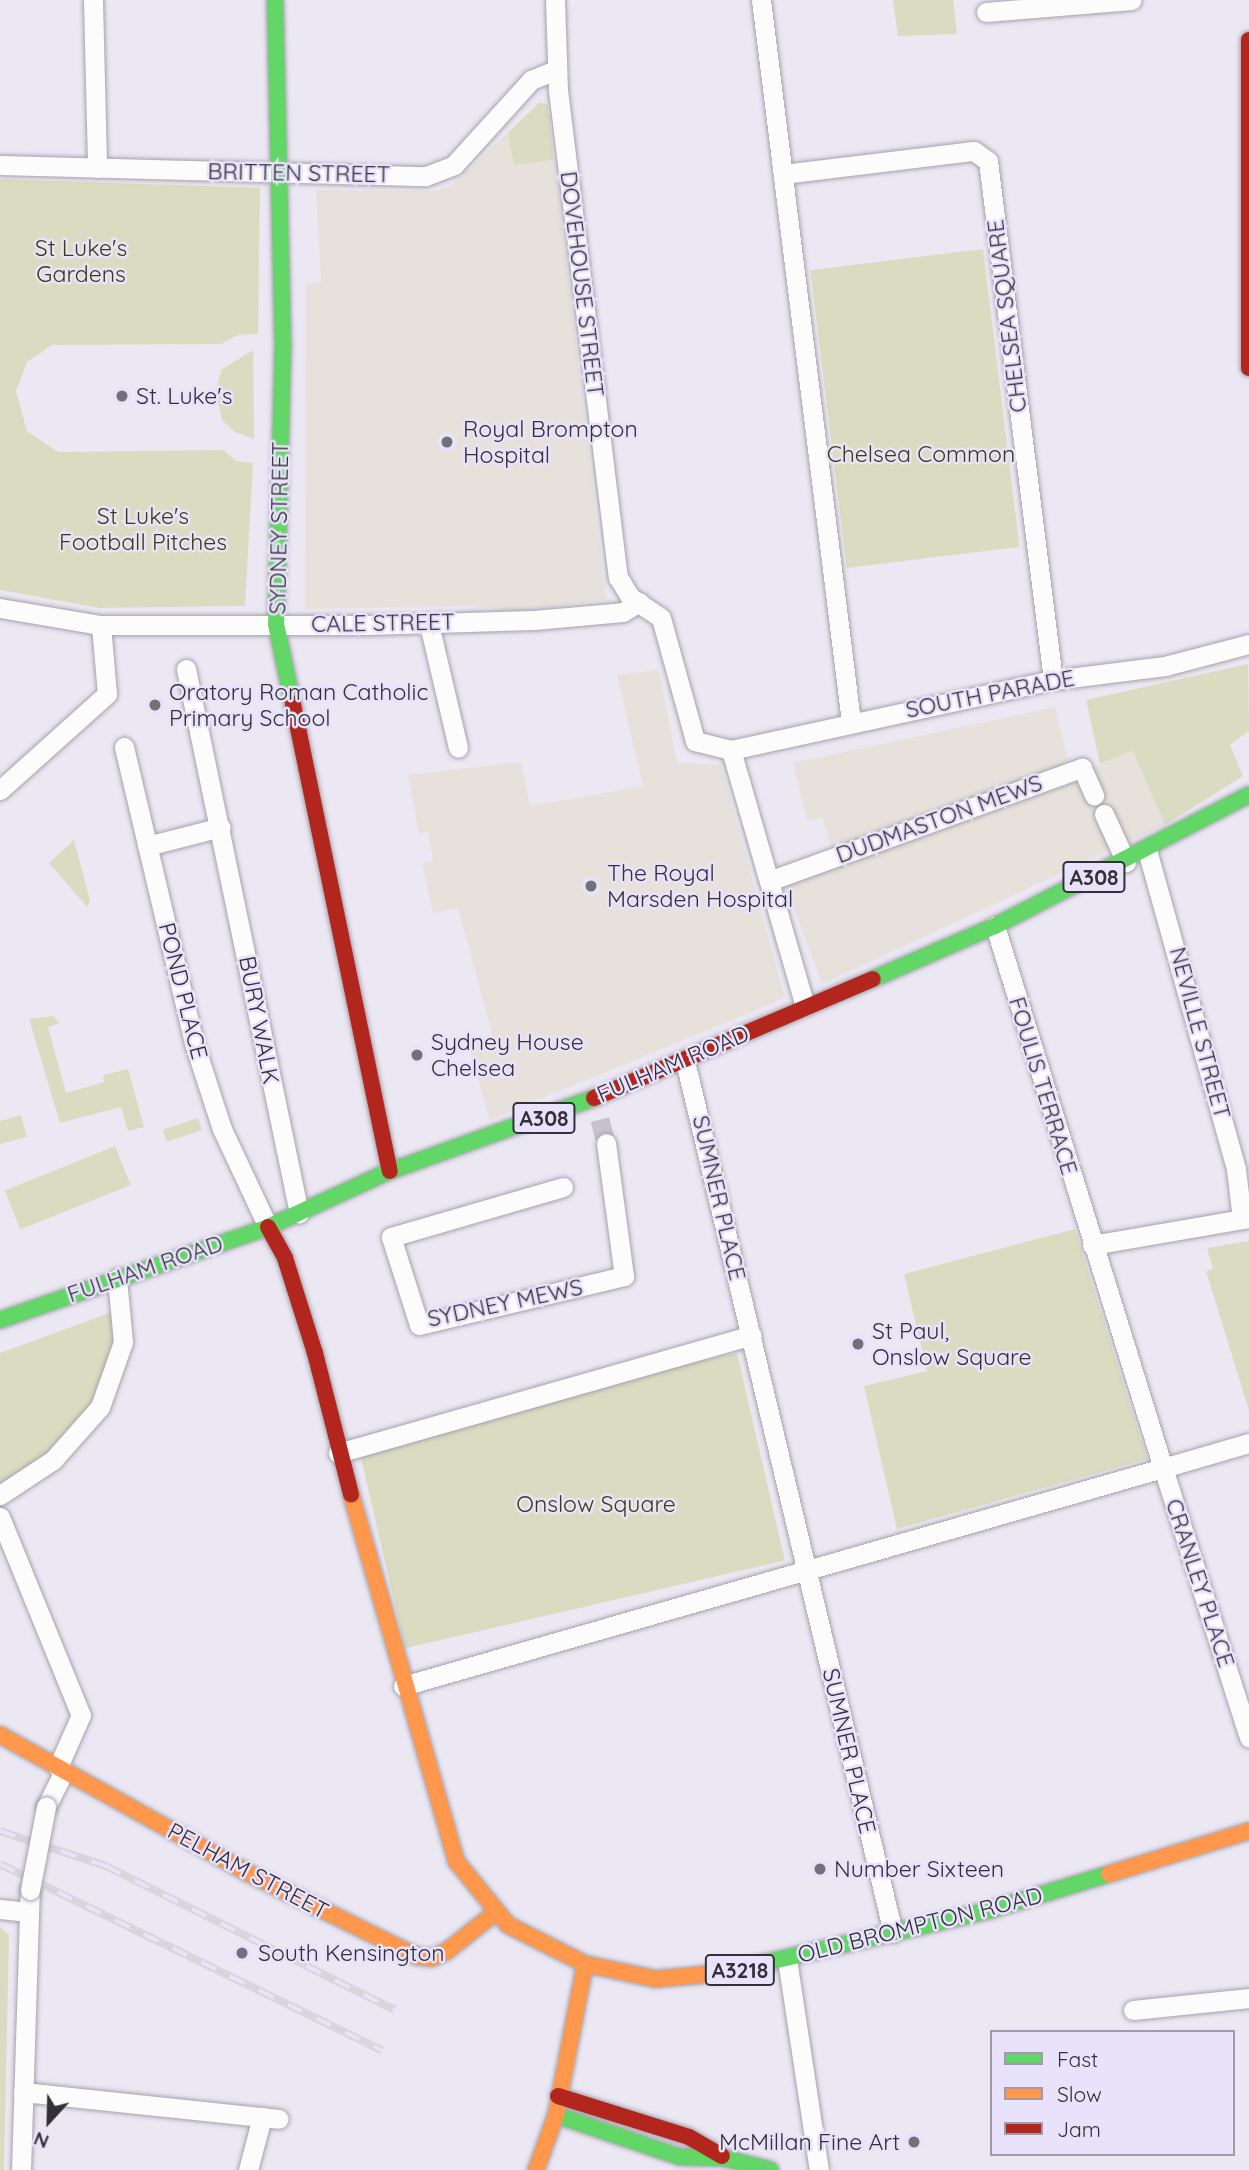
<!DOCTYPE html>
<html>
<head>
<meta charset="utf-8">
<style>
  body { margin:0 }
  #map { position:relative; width:1249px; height:2170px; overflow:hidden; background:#ebe8f4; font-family:Quicksand,sans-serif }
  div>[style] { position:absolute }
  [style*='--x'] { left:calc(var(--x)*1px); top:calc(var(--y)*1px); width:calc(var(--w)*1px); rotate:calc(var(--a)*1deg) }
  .medical>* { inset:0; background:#e7e1db }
  .green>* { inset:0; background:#dadcc1; transform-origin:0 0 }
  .street-tunnel>* { height:19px; margin-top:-9.5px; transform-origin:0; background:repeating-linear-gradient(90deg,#c6c3cf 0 19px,transparent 0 29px) }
  .roads { filter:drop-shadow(0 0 2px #a5a3ac) drop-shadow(0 0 2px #a5a3ac) }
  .street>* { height:19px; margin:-9.5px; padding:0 9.5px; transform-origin:9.5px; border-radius:9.5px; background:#fcfcfd }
  .fast>* { height:16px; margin:-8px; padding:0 8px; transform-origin:8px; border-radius:8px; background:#63d668 }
  .slow>* { height:16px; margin:-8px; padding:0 8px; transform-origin:8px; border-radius:8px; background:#ff974d }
  .jam>* { height:16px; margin:-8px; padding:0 8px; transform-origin:8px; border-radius:8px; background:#b3261e }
  .rail>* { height:8px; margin-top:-4px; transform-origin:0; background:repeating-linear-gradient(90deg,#e8e2fa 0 16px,#d7d5da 0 32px); box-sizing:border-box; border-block:2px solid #d7d5da }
  .bridges { filter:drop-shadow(0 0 2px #a5a3ac) drop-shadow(0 0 2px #a5a3ac) }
  .street-bridge>* { height:19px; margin:-9.5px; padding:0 9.5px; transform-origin:9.5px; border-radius:9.5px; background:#fcfcfd }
  .dots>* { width:19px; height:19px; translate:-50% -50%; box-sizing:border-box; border:4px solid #e8e2fa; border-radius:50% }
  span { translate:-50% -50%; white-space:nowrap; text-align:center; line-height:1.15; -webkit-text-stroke:5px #e8e2fa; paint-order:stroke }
  .shield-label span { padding:2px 5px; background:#e8e2fa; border:2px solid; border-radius:5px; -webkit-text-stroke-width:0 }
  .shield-label { font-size:21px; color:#323039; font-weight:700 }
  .street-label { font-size:23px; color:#323039 }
  .park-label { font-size:23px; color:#393c0d }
  .poi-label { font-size:23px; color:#323039 }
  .left { translate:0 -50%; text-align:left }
  .right { translate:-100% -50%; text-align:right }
  .legend { position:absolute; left:990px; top:2030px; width:245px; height:126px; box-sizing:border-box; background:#e8e2fa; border:2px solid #9f9bad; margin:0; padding:9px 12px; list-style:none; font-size:21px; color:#323039 }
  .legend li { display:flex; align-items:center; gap:14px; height:35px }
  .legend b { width:35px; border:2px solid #9f9bad }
  .north { position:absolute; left:14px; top:2086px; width:70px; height:70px; -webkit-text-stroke:5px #e8e2fa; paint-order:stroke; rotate:202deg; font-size:19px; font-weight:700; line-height:28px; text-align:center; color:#323039 }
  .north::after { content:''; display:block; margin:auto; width:24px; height:32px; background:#323039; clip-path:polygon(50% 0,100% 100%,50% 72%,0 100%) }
</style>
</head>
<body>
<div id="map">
  <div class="medical">
    <div style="clip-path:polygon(540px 102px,548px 105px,606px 600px,514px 611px,474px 606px,305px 609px,306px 284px,321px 282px,316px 190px,435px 191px,452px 185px)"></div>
    <div style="clip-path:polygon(659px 670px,677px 763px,721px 765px,785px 998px,490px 1120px,468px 1045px,493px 1037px,458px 908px,433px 913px,422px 864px,433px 861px,428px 832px,419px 834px,408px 775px,521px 762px,530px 806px,643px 786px,617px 675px)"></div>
    <div style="clip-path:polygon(1055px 707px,1069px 764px,1088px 758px,1092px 768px,1133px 751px,1165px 825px,822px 984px,784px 881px,836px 861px,822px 818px,807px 820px,793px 763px)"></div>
  </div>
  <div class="green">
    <div style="clip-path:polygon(893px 0,953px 0,957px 34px,898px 36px)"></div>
    <div style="clip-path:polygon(540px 102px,548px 105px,553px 160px,514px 165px,508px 133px)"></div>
    <div style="clip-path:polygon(0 179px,260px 188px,258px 334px,238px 335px,221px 344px,52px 345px,27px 362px,16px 391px,27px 431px,58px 452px,223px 450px,236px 461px,253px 463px,245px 606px,100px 608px,0 590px)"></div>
    <div style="left:983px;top:249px;width:300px;height:174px;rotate:83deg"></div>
    <div style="clip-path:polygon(253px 350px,254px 439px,235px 432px,222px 420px,216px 393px,221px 370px)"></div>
    <div style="clip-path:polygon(1248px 664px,1249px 731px,1230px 745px,1243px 776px,1165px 825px,1133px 751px,1100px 764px,1086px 700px)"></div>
    <div style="clip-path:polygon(74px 840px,90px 901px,87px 907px,49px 863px)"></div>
    <div style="clip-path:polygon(53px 1016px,60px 1023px,48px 1027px,66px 1093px,104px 1082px,103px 1075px,128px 1069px,144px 1127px,128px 1131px,121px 1107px,60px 1123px,29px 1019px)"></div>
    <div style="clip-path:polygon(21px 1115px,27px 1137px,0 1144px,0 1121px)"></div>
    <div style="left:198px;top:1118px;width:13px;height:37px;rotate:72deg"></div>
    <div style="left:115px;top:1146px;width:42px;height:119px;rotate:68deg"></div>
    <div style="clip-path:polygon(1075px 1229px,1147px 1459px,897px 1529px,864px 1386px,927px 1371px,904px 1274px)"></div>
    <div style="clip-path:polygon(1249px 1241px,1249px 1411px,1206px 1271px,1213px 1269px,1207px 1248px)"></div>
    <div style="clip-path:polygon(118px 1310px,116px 1342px,89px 1409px,49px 1454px,0 1488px,0 1353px)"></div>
    <div style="left:737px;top:1353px;width:213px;height:390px;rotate:77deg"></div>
    <div style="clip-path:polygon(0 1927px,9px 1935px,4px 2170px,0 2170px)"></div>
  </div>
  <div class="street-tunnel">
    <div style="--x:600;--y:1119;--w:25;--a:76"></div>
  </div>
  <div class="roads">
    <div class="street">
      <div style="--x:93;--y:0;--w:168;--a:88.6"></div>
      <div style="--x:555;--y:0;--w:90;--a:88.1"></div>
      <div style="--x:558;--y:90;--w:491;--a:83"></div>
      <div style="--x:618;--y:577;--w:23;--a:59"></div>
      <div style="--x:630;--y:597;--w:37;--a:34"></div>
      <div style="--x:661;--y:618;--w:128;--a:74.5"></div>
      <div style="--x:695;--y:741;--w:37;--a:14"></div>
      <div style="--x:731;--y:750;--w:330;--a:-12.3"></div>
      <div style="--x:1053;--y:680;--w:113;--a:-7.1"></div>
      <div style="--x:1165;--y:666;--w:87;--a:-14.7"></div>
      <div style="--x:761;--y:0;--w:728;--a:82.89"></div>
      <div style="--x:986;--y:12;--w:146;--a:-4.7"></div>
      <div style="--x:0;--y:165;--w:426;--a:1.5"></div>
      <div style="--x:426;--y:176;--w:30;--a:-21"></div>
      <div style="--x:454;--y:165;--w:115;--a:-47.8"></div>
      <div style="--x:531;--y:80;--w:27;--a:-22"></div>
      <div style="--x:783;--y:174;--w:192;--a:-6.9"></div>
      <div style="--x:974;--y:151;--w:17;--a:36"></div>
      <div style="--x:988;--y:161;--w:523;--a:82.86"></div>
      <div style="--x:0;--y:608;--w:102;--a:9.6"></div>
      <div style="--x:101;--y:625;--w:266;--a:0"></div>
      <div style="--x:367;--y:625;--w:167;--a:-1.7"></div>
      <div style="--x:534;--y:620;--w:89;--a:-5.1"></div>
      <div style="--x:623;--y:612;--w:19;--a:-32"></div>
      <div style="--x:429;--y:624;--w:127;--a:76.8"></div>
      <div style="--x:186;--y:669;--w:556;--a:78.27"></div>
      <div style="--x:124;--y:747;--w:304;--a:76.7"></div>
      <div style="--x:194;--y:1043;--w:90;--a:72"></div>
      <div style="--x:222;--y:1129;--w:108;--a:64.9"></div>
      <div style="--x:731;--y:750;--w:266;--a:73.9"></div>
      <div style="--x:0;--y:790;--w:144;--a:-41.9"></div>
      <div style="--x:107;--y:694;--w:69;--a:-95"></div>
      <div style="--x:1104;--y:814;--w:53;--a:65.4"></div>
      <div style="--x:147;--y:846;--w:76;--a:-14.4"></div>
      <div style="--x:1147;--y:850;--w:331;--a:74.4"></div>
      <div style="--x:1236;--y:1169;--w:50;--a:83.2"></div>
      <div style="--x:769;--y:881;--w:333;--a:-19.9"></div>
      <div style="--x:1082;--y:768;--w:30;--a:66"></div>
      <div style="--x:995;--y:926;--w:567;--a:72.78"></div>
      <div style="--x:1163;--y:1468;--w:90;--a:-16.2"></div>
      <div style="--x:685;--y:1061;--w:896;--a:76.58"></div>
      <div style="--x:563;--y:1187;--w:179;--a:163.8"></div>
      <div style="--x:391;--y:1237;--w:92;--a:72.3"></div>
      <div style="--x:419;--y:1325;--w:211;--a:-13.4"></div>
      <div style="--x:624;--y:1276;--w:134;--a:-97.7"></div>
      <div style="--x:1092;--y:1245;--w:159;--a:-9.8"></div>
      <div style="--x:338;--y:1453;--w:430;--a:-15.9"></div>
      <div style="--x:0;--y:1495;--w:64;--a:-33.4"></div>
      <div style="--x:53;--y:1460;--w:71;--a:-48.4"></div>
      <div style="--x:100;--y:1407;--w:69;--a:-70.5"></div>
      <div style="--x:123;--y:1342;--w:64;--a:-95.4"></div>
      <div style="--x:0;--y:1517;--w:214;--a:67.8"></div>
      <div style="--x:81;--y:1715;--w:57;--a:113.9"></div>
      <div style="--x:403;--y:1686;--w:791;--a:-16.01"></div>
      <div style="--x:1163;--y:1468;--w:283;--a:72.3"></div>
      <div style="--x:46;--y:1807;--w:40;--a:-63.4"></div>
      <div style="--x:0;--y:1909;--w:29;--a:6"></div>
      <div style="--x:787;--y:1959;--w:213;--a:81.4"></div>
      <div style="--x:1133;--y:2010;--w:117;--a:-5.9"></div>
      <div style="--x:23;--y:2092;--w:257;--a:6"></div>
      <div style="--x:21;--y:2170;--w:280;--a:-88.2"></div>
      <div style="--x:248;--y:2170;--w:55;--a:-75.2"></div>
    </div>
    <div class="fast">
      <div style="--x:275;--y:0;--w:341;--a:88.7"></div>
      <div style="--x:283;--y:341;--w:283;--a:91.4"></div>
      <div style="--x:276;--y:624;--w:82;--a:78"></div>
      <div style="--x:873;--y:979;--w:133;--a:-23.5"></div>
      <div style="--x:995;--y:926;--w:286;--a:-27.3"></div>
      <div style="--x:0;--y:1320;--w:284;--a:-19.1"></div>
      <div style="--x:268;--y:1227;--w:134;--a:-24.7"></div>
      <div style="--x:390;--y:1171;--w:217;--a:-19.7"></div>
      <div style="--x:722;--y:1973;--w:275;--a:-13.2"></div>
      <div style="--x:990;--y:1910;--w:124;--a:-16.8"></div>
      <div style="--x:556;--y:2115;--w:131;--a:18.7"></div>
      <div style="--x:680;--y:2157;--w:44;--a:1.3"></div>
      <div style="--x:724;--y:2158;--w:48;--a:14.6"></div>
    </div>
    <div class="slow">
      <div style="--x:351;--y:1494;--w:382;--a:74"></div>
      <div style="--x:456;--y:1861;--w:82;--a:50.9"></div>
      <div style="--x:508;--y:1925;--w:86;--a:26.9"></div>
      <div style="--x:0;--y:1735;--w:282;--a:29.1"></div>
      <div style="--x:246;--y:1872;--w:190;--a:26.3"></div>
      <div style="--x:416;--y:1956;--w:16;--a:7"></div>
      <div style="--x:432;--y:1958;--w:17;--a:-25"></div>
      <div style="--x:447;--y:1951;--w:63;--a:-38.5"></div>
      <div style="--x:1109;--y:1874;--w:146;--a:-17.1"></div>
      <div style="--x:536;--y:2170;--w:59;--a:-70"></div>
      <div style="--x:556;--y:2115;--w:154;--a:-79.1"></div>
      <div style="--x:585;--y:1964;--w:73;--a:11.9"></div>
      <div style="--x:656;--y:1979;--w:66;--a:-5.2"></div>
    </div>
    <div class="jam">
      <div style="--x:1249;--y:40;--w:328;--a:90"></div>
      <div style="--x:293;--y:704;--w:477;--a:78.3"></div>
      <div style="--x:594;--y:1098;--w:303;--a:-23.1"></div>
      <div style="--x:268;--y:1227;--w:35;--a:61"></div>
      <div style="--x:285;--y:1258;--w:100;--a:72.5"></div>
      <div style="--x:315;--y:1353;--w:146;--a:75.7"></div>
      <div style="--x:558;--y:2096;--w:137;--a:17.4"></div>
      <div style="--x:689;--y:2137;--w:38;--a:30"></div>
    </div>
  </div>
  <div class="rail">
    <div style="--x:0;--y:1831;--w:112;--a:18.3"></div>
    <div style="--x:106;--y:1866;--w:323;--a:26.5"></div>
    <div style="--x:0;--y:1864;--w:425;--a:26"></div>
  </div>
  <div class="bridges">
    <div class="street-bridge">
      <div style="--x:30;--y:1890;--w:85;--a:-79.1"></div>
    </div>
  </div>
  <div class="dots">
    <div style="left:122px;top:396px;background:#73707a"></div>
    <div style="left:447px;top:442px;background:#73707a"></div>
    <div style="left:155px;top:705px;background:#73707a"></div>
    <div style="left:591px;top:886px;background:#73707a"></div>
    <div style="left:417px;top:1055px;background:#73707a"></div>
    <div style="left:858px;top:1344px;background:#73707a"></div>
    <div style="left:820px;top:1869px;background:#73707a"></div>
    <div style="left:242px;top:1953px;background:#73707a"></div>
    <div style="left:914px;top:2142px;background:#73707a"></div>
  </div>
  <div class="shield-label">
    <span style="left:1094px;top:877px">A308</span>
    <span style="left:544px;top:1118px">A308</span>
    <span style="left:740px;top:1970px">A3218</span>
  </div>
  <div class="street-label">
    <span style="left:299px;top:173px;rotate:1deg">BRITTEN STREET</span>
    <span style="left:582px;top:284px;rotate:83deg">DOVEHOUSE STREET</span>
    <span style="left:1007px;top:316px;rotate:-97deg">CHELSEA SQUARE</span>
    <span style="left:279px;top:528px;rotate:-89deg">SYDNEY STREET</span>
    <span style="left:383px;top:623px;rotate:-1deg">CALE STREET</span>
    <span style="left:990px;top:694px;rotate:-11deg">SOUTH PARADE</span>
    <span style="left:939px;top:819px;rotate:-20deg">DUDMASTON MEWS</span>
    <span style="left:183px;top:991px;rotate:76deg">POND PLACE</span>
    <span style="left:259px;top:1020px;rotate:79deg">BURY WALK</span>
    <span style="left:1200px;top:1033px;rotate:75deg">NEVILLE STREET</span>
    <span style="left:673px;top:1064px;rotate:-23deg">FULHAM ROAD</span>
    <span style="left:1043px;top:1086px;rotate:73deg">FOULIS TERRACE</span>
    <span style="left:719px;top:1198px;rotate:77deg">SUMNER PLACE</span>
    <span style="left:145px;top:1269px;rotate:-19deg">FULHAM ROAD</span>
    <span style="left:505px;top:1303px;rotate:-12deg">SYDNEY MEWS</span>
    <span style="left:1200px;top:1583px;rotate:72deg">CRANLEY PLACE</span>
    <span style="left:849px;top:1751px;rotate:77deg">SUMNER PLACE</span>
    <span style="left:248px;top:1871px;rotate:28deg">PELHAM STREET</span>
    <span style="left:920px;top:1925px;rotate:-14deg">OLD BROMPTON ROAD</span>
  </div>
  <div class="park-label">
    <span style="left:81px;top:261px">St Luke's<br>Gardens</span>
    <span style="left:921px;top:454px">Chelsea Common</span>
    <span style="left:143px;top:529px">St Luke's<br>Football Pitches</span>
    <span style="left:596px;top:1504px">Onslow Square</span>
  </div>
  <div class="poi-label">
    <span class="left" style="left:136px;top:396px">St. Luke's</span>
    <span class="left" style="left:463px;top:442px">Royal Brompton<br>Hospital</span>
    <span class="left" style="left:169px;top:705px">Oratory Roman Catholic<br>Primary School</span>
    <span class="left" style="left:607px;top:886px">The Royal<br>Marsden Hospital</span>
    <span class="left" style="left:431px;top:1055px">Sydney House<br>Chelsea</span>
    <span class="left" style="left:872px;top:1344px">St Paul,<br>Onslow Square</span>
    <span class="left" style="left:834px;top:1869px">Number Sixteen</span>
    <span class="left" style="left:258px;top:1953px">South Kensington</span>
    <span class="right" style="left:900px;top:2142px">McMillan Fine Art</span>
  </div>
  <ul class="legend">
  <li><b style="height:9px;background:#63d668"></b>Fast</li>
  <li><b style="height:9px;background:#ff974d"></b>Slow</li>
  <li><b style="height:9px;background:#b3261e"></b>Jam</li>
  </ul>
  <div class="north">N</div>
</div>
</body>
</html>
